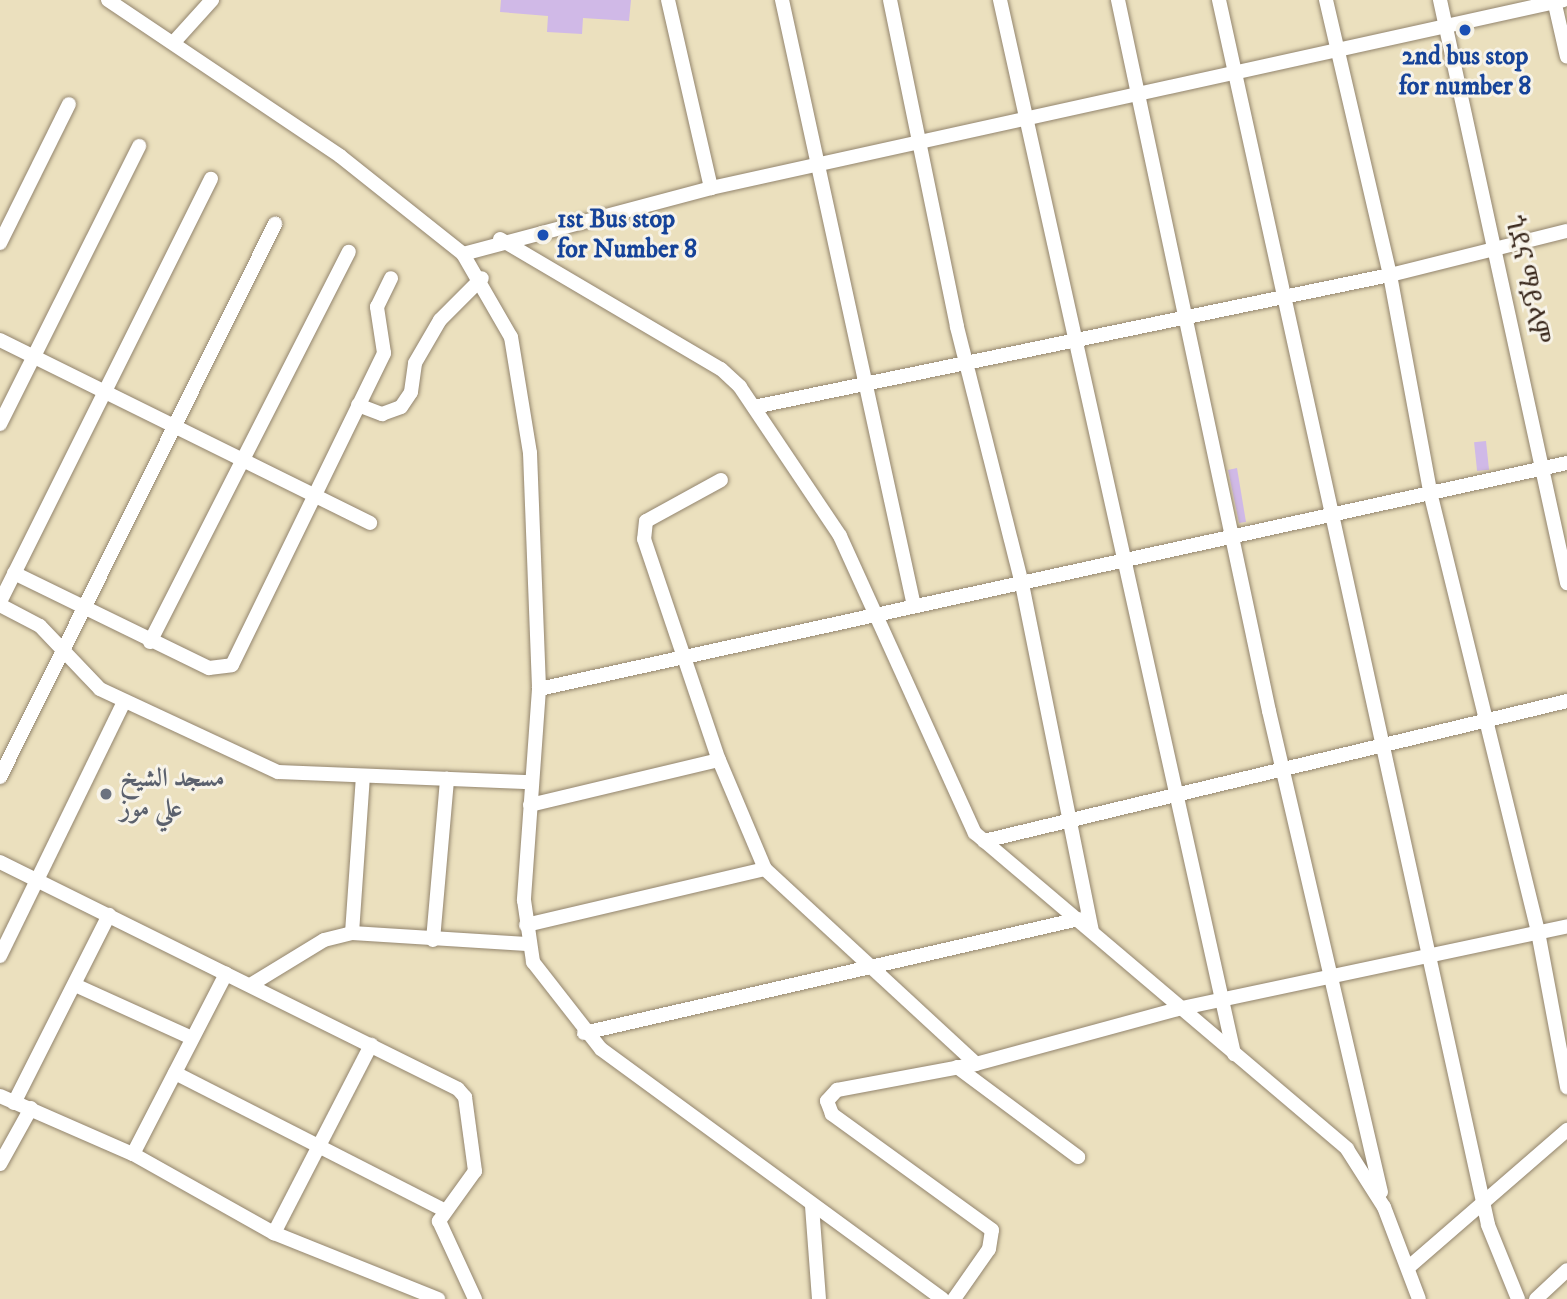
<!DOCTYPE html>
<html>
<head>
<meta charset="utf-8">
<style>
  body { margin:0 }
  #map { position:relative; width:1567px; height:1299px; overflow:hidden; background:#ebe0be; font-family:"IM FELL DW Pica",Amiri,"Noto Serif Ethiopic",serif }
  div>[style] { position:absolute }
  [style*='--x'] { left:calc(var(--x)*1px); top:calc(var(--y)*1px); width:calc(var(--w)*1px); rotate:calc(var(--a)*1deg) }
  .building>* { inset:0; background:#d0b9e7; transform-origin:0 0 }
  .roads { filter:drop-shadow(0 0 2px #93856e) drop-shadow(0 0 2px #93856e) }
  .minor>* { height:14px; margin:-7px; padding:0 7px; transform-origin:7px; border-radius:7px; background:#fff }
  .dots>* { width:19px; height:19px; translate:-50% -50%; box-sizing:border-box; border:4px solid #f7f3e8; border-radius:50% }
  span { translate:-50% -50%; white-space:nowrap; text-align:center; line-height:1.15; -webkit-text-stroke:6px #f7f3e8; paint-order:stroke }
  .transit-label { font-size:26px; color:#164399; font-weight:700 }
  .left { translate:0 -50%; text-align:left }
  .street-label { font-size:26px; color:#3b2a1e }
  .worship-label { font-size:26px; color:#5b616d; font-weight:700 }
</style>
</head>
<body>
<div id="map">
  <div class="building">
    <div style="clip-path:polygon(501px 0,631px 0,629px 21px,583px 18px,582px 34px,547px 32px,548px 16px,500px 12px)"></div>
    <div style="left:1486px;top:441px;width:29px;height:12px;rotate:84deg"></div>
    <div style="clip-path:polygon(1237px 468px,1246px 522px,1239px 523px,1228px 470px)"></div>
  </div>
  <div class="roads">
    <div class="minor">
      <div style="--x:108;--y:0;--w:280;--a:33.9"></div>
      <div style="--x:340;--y:156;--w:157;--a:38.5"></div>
      <div style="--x:463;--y:254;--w:257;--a:-14.9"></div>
      <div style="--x:711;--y:188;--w:873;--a:-12.43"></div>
      <div style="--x:668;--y:0;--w:193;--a:77.1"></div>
      <div style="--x:782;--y:0;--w:620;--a:77.71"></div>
      <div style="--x:890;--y:0;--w:334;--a:78.4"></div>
      <div style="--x:957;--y:327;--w:265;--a:75.8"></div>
      <div style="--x:1022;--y:584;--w:354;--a:78.6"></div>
      <div style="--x:1000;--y:0;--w:1080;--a:77.48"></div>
      <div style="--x:1118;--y:0;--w:727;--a:78.01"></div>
      <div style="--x:1269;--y:711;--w:494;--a:76.9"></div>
      <div style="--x:1219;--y:0;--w:1254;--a:77.61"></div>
      <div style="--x:1488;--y:1225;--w:80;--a:67.9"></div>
      <div style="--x:1326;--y:0;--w:282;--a:76.9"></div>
      <div style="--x:1390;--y:275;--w:225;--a:79.5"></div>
      <div style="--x:1431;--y:496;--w:449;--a:76.2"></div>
      <div style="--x:1538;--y:932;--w:158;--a:79.4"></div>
      <div style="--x:1440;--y:0;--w:597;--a:77.71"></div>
      <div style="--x:1554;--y:0;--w:58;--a:77.2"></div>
      <div style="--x:174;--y:42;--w:57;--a:-47.9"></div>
      <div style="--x:500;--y:239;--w:256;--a:30.5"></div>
      <div style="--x:721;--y:369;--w:26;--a:43"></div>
      <div style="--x:740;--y:387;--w:179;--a:56.1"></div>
      <div style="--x:840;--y:536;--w:326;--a:65.6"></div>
      <div style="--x:975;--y:833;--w:488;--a:40.3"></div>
      <div style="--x:1347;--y:1149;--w:69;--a:57.5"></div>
      <div style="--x:1384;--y:1207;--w:98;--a:69.2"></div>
      <div style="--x:0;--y:243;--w:155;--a:-63.6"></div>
      <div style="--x:463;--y:254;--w:96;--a:60"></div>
      <div style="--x:511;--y:337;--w:118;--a:80.7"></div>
      <div style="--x:530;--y:453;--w:236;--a:87.8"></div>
      <div style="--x:539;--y:689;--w:212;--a:94.1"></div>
      <div style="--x:524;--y:900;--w:63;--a:81.7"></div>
      <div style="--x:533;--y:962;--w:110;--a:52"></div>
      <div style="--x:601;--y:1049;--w:423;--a:36.2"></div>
      <div style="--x:0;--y:340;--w:413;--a:26.3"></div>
      <div style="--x:358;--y:405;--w:26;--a:21"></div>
      <div style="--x:382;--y:414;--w:20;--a:-20"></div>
      <div style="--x:401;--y:407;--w:18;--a:-56"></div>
      <div style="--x:411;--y:392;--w:29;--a:-82"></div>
      <div style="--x:415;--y:363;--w:50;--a:-59.8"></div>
      <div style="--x:440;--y:320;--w:59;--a:-45"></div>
      <div style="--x:754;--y:407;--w:650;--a:-11.73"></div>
      <div style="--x:1390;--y:275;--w:182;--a:-14"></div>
      <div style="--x:0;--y:424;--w:311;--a:-63.4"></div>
      <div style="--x:721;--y:480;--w:85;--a:151.3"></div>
      <div style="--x:646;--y:521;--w:18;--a:96"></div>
      <div style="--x:644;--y:539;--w:233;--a:71.3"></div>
      <div style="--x:719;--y:760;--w:118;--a:67.1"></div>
      <div style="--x:765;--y:869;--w:287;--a:42.7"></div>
      <div style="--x:14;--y:573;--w:217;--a:26"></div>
      <div style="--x:209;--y:668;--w:23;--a:-7"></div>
      <div style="--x:232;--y:665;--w:347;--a:-64"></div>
      <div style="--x:384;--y:353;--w:47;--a:-98.7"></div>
      <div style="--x:377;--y:307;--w:32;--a:-64"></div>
      <div style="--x:0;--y:602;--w:473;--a:-63.5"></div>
      <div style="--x:0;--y:605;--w:45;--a:27.7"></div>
      <div style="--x:40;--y:626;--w:87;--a:46.4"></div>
      <div style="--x:100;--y:689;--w:196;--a:25"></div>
      <div style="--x:278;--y:772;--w:253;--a:2.3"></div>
      <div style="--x:150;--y:642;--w:438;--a:-63"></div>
      <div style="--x:539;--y:689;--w:1053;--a:-12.4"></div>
      <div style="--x:0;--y:777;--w:618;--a:-63.56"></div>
      <div style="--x:530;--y:805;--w:194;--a:-13.4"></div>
      <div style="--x:984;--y:841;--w:600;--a:-13.5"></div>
      <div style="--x:0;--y:862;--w:511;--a:26.36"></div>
      <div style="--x:458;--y:1089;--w:11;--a:49"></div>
      <div style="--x:465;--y:1097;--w:75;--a:82.3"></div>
      <div style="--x:475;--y:1171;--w:62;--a:125.8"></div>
      <div style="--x:439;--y:1221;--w:86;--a:65.2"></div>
      <div style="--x:526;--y:925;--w:245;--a:-13.2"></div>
      <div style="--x:352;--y:933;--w:156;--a:-86"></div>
      <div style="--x:433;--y:940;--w:162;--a:-85"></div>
      <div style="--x:0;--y:956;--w:283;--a:-64"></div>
      <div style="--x:252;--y:984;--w:84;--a:-31.4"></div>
      <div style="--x:324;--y:940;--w:29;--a:-14"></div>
      <div style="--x:352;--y:933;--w:175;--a:3.6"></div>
      <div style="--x:75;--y:985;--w:128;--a:24.4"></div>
      <div style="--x:584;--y:1033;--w:508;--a:-12.97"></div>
      <div style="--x:957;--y:1067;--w:151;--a:36.6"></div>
      <div style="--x:175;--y:1073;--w:300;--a:27"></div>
      <div style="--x:0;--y:1096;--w:145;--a:23.6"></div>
      <div style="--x:133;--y:1154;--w:162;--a:29.3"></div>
      <div style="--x:274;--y:1233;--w:177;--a:21.9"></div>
      <div style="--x:14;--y:1103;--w:211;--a:-63.2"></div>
      <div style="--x:133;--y:1154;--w:203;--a:-62.7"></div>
      <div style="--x:0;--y:1164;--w:64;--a:-61"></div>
      <div style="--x:812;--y:1206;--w:93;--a:85.7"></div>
      <div style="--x:274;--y:1233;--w:212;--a:-62.7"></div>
      <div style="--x:1410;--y:1266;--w:208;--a:-40.9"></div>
      <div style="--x:954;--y:1299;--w:61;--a:-55"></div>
      <div style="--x:989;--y:1249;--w:19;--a:-81"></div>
      <div style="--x:992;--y:1230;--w:198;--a:-144.1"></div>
      <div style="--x:832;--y:1114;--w:14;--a:-111"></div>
      <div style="--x:827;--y:1101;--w:15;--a:-48"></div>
      <div style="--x:837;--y:1090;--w:141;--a:-10.6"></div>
      <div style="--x:976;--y:1064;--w:209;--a:-15.2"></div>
      <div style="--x:1178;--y:1009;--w:398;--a:-12"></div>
      <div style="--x:1536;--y:1299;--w:42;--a:-43.1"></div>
    </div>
  </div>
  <div class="dots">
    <div style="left:1465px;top:30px;background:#1a4fb4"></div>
    <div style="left:543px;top:235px;background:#1a4fb4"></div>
    <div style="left:106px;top:794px;background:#6b7280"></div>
  </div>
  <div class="transit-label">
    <span style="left:1465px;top:72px">2nd bus stop<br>for number 8</span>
    <span class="left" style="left:557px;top:235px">1st Bus stop<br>for Number 8</span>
  </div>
  <div class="street-label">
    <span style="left:1526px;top:280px;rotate:78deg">ጎደና ማይላም</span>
  </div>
  <div class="worship-label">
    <span class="left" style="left:120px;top:794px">مسجد الشيخ<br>علي موز</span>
  </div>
</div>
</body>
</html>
